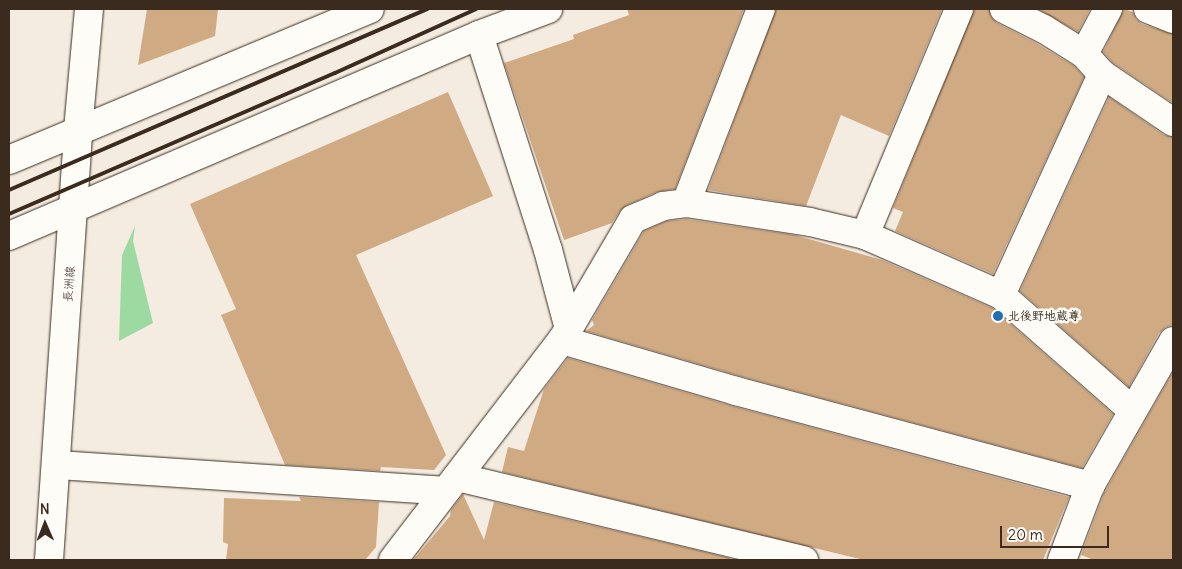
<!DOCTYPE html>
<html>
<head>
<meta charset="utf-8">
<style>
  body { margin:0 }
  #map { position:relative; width:1182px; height:569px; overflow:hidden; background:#f4ece0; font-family:Delius,"Klee One",sans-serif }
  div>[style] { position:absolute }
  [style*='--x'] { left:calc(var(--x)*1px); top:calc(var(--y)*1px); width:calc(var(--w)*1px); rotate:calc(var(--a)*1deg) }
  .green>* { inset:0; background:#9ddaa2 }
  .building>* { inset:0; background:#d0aa82 }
  .roads { filter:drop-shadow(0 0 1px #3b2a1e) drop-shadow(0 0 1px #3b2a1e) }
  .street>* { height:28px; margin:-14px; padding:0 14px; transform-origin:14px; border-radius:14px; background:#fdfcf7 }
  .secondary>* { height:28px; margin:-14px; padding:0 14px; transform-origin:14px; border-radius:14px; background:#fdfcf7 }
  .rail>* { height:4px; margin:-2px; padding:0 2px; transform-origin:2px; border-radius:2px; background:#3b2a1e }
  .dots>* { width:14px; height:14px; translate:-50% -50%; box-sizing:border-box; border:2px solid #fdfcf7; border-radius:50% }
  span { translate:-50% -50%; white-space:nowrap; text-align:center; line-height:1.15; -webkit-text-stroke:5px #fdfcf7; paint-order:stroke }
  .street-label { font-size:12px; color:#3b2a1e }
  .poi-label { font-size:12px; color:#3b2a1e; font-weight:700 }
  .left { translate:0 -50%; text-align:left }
  .frame { position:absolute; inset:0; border:10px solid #3b2a1e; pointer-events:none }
  .north { position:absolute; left:20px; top:499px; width:50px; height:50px; -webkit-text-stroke:4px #fdfcf7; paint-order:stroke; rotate:359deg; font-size:14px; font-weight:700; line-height:20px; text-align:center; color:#3b2a1e }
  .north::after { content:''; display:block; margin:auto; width:18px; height:22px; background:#3b2a1e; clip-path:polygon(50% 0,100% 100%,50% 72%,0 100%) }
  .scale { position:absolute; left:1000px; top:526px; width:109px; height:22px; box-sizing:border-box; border:2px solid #3b2a1e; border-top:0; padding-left:6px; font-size:15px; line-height:18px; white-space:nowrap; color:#3b2a1e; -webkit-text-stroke:4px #fdfcf7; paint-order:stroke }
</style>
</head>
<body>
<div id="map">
  <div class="green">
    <div style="clip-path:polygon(135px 226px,133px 241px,153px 323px,119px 341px,122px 255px)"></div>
  </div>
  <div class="building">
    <div style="clip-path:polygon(147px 9px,218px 9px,215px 36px,138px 65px)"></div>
    <div style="clip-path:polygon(627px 9px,744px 9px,675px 189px,657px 192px,627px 205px,620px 211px,612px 223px,564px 240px,504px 63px,574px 39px,573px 35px,629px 15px)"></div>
    <div style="clip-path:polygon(776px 9px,942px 9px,889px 136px,841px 115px,806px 206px,708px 190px)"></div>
    <div style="clip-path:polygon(974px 9px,989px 9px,991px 17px,997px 23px,1036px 43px,1074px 66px,1084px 77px,993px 274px,895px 231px,903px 212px,893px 208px)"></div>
    <div style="clip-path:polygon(1038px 9px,1090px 9px,1078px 32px)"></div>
    <div style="clip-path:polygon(1124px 9px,1133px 12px,1136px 19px,1142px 24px,1173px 34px,1173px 103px,1112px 62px,1103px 52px)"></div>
    <div style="clip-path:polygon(448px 92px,493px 196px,356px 255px,446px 455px,434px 470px,381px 467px,380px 471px,285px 465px,221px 315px,236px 309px,190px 204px)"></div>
    <div style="clip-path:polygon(1109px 97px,1164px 135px,1173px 137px,1173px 325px,1166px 327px,1159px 333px,1129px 387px,1020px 291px)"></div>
    <div style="clip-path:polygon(686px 219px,795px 235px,882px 260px,992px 308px,1113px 414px,1082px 468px,740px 376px,586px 331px,594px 325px,592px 320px,644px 231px,667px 221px)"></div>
    <div style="clip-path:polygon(568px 358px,732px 406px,1069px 497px,1043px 560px,864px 560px,502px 472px,508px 447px,524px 451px,544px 389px)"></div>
    <div style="clip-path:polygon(1173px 372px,1173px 560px,1094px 560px,1081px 555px,1104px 493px)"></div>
    <div style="clip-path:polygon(463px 494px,484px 540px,494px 502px,730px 558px,729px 560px,413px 560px,450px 516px,451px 510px)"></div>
    <div style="clip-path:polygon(299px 497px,379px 502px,376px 547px,365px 560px,226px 560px,228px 544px,223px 542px,224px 498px,301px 501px)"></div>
  </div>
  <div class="roads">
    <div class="street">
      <div style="--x:1004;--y:9;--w:45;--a:26.6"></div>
      <div style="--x:1044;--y:29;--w:47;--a:32"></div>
      <div style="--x:1084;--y:54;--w:27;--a:48"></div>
      <div style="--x:1102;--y:74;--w:86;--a:34.1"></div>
      <div style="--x:1148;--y:9;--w:27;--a:22"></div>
      <div style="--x:479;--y:35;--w:226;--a:72.2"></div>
      <div style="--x:548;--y:250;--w:82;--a:75.1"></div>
      <div style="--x:1084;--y:54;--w:51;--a:-61.9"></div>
      <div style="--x:9;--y:160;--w:391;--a:-22.7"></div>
      <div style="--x:686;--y:203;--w:208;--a:-68.9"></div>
      <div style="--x:865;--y:235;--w:245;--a:-67.4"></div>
      <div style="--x:9;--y:236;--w:511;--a:-23.15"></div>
      <div style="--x:479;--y:35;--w:74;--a:-20.6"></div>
      <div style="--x:1001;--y:295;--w:174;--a:41.3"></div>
      <div style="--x:562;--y:340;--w:181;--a:16.3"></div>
      <div style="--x:736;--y:391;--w:367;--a:15"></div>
      <div style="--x:57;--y:465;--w:388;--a:3.8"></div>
      <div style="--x:457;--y:477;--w:357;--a:13.5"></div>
      <div style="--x:393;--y:560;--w:277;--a:-52.5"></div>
      <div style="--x:562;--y:340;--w:140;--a:-59.6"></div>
      <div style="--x:633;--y:219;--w:33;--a:-23"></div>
      <div style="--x:663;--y:206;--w:23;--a:-7"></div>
      <div style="--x:686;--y:203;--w:125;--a:8.7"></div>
      <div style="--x:810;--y:222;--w:57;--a:13.3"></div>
      <div style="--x:865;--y:235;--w:149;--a:23.8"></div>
      <div style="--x:1001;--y:295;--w:243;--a:-65.4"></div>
      <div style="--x:1062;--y:560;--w:79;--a:-69.3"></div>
      <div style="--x:1090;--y:486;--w:167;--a:-60.2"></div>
    </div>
    <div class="secondary">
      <div style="--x:49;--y:560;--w:431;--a:-86.1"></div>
      <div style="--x:78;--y:130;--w:121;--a:-84.8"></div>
    </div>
  </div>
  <div class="rail">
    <div style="--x:9;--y:190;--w:456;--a:-23.4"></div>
    <div style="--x:9;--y:214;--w:355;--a:-23.4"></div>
    <div style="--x:335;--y:73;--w:155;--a:-24.4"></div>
  </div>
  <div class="dots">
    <div style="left:998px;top:316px;background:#1f6fb2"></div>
  </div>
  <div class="street-label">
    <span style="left:69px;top:284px;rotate:-86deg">長洲線</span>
  </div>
  <div class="poi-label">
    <span class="left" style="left:1008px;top:316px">北後野地蔵尊</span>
  </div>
  <div class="frame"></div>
  <div class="north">N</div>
  <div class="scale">20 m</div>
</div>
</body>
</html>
